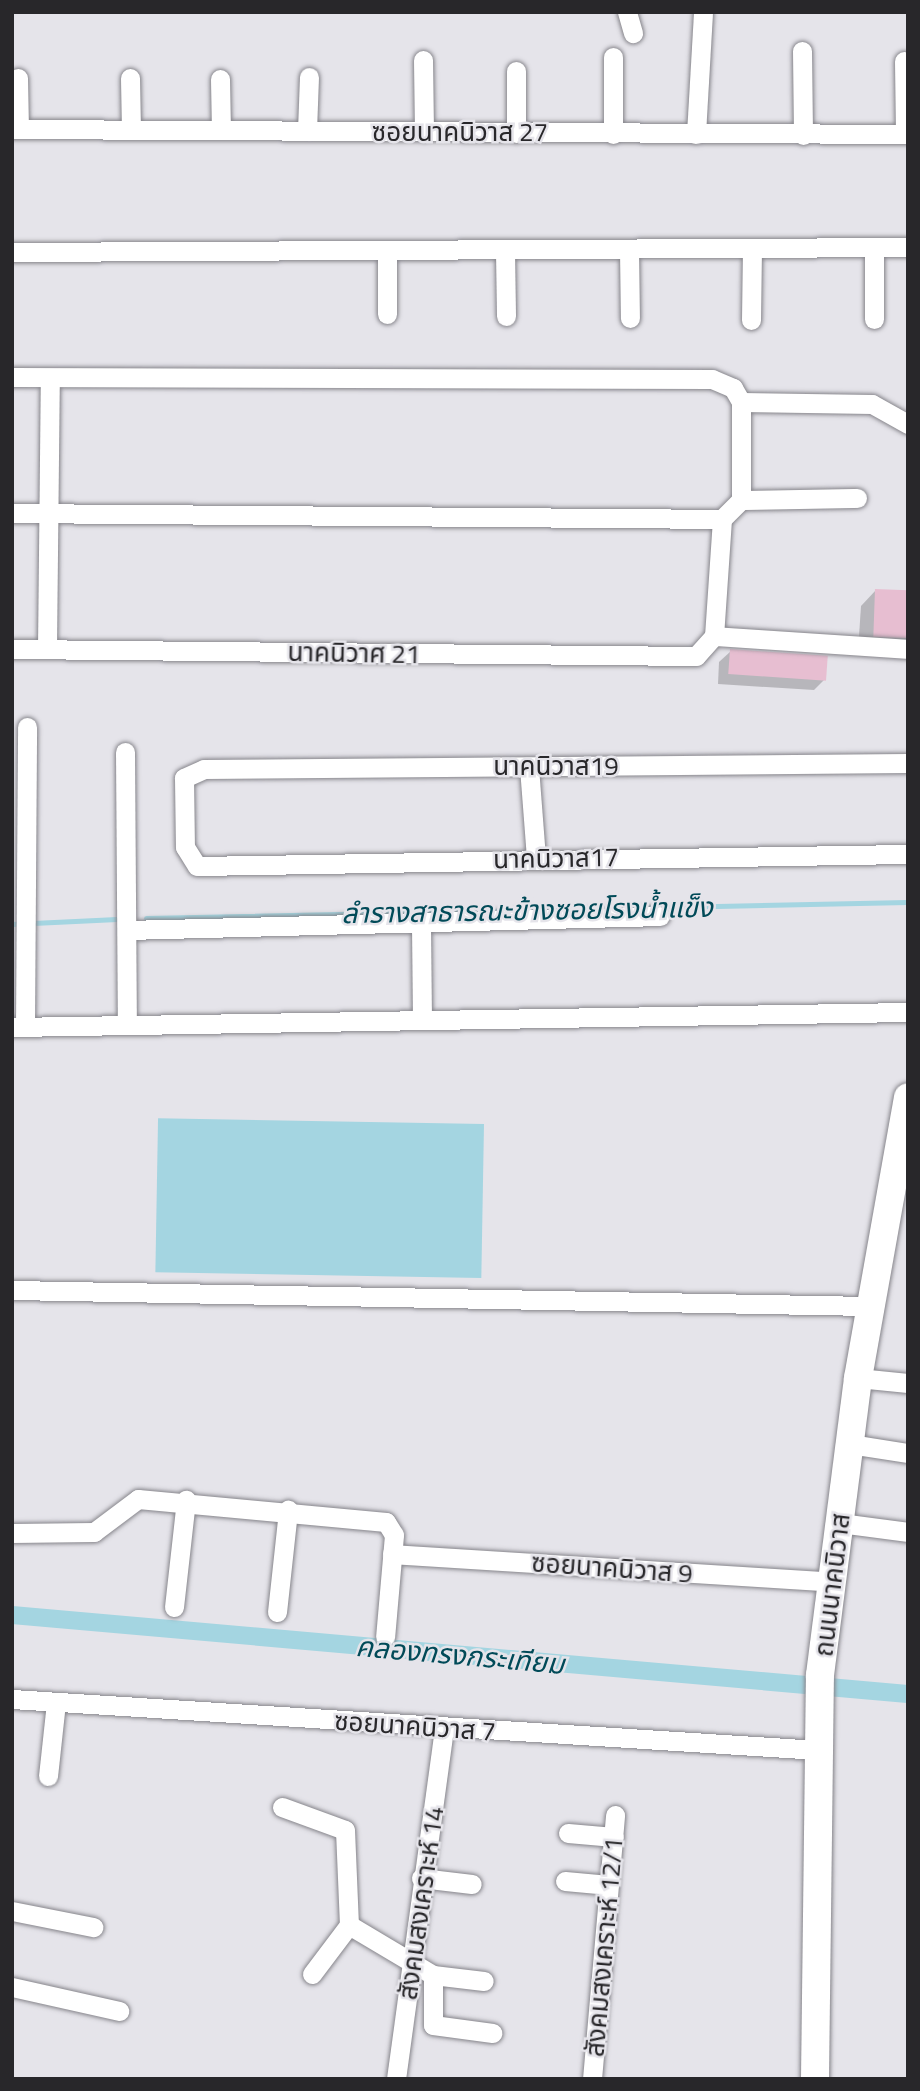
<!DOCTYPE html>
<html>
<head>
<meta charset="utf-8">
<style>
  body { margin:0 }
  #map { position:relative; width:920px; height:2091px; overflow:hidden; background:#e5e4ea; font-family:"Titillium Web","Noto Sans Thai",sans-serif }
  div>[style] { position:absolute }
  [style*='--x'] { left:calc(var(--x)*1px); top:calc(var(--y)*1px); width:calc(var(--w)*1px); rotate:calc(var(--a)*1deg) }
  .water>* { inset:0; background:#a4d5e1; transform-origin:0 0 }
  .shadow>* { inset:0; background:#0003 }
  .stream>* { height:5px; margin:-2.5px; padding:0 2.5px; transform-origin:2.5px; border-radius:2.5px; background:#a4d5e1 }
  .canal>* { height:18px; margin:-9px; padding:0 9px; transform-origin:9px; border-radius:9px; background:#a4d5e1 }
  .building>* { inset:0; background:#e7bed1; transform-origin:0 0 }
  .roads { filter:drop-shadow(0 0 2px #86858b) drop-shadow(0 0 2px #86858b) }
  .minor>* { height:19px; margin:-9.5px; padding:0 9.5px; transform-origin:9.5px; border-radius:9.5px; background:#fff }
  .secondary>* { height:28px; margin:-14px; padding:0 14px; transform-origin:14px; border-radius:14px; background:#fff }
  span { translate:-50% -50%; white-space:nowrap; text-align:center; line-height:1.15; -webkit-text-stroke:5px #e5e4ea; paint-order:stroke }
  .street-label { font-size:26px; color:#28272a }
  .water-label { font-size:28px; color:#014a58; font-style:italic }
  .frame { position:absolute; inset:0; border:14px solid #28272a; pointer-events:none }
</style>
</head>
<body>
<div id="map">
  <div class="water">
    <div style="left:484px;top:1124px;width:154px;height:326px;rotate:91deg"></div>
  </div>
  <div class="shadow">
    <div style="clip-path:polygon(876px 590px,908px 592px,908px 654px,858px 651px,861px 606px)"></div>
    <div style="clip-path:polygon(731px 651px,825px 679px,814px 690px,718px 684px,719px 662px)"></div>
  </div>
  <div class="stream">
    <div style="--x:146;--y:918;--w:762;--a:-1.2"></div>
    <div style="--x:12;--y:924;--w:105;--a:-2.7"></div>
  </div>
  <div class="canal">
    <div style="--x:12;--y:1615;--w:899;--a:5.04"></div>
  </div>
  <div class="building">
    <div style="left:875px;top:589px;width:33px;height:48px;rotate:2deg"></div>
    <div style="left:730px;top:649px;width:98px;height:25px;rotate:4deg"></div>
  </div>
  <div class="roads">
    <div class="minor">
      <div style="--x:627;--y:12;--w:22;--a:74"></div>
      <div style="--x:802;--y:51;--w:84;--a:89.3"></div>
      <div style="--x:613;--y:57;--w:77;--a:90"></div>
      <div style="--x:423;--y:60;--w:72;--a:89.2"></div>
      <div style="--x:904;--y:61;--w:73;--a:89.2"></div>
      <div style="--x:516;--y:71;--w:62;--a:90"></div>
      <div style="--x:18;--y:78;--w:51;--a:88.9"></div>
      <div style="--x:130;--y:78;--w:51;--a:88.9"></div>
      <div style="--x:220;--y:79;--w:51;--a:88.9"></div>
      <div style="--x:12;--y:129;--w:896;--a:0.32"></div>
      <div style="--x:307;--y:131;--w:54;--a:-87.9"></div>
      <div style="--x:696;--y:134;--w:122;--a:-86.7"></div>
      <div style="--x:629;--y:250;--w:68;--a:89.2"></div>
      <div style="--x:505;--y:251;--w:65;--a:89.1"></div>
      <div style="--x:12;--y:252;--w:896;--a:-0.32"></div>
      <div style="--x:387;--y:252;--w:62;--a:90"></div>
      <div style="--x:874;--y:319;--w:72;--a:-90"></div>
      <div style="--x:751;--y:320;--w:71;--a:-89.2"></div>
      <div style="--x:12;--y:377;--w:700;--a:0.16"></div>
      <div style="--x:712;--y:379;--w:23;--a:23"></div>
      <div style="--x:733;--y:388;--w:16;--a:60"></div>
      <div style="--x:741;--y:402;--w:98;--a:90"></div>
      <div style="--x:741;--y:500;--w:27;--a:135"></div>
      <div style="--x:722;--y:519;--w:117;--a:93.9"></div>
      <div style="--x:714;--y:636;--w:27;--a:132"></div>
      <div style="--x:696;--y:656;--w:684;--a:-179.41"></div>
      <div style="--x:741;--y:402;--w:131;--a:0.9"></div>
      <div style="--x:872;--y:404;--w:41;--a:29.1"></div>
      <div style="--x:741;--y:500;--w:116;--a:-1"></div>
      <div style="--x:12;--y:513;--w:710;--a:0.48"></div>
      <div style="--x:714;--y:636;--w:194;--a:3.8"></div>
      <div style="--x:47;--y:649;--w:271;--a:-89.4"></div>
      <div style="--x:125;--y:752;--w:272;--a:89.6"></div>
      <div style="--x:908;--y:763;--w:704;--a:179.51"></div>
      <div style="--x:204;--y:769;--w:22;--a:156"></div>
      <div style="--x:184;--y:778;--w:69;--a:89.2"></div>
      <div style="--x:185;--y:847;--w:22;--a:58"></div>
      <div style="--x:197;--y:866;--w:711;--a:-0.97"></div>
      <div style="--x:529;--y:767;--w:91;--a:85.6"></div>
      <div style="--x:421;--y:925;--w:93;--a:89.4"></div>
      <div style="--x:127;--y:930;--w:533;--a:-1.5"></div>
      <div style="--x:12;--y:1027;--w:896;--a:-0.96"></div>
      <div style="--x:25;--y:1027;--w:300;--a:-89.6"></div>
      <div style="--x:12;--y:1290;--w:858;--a:1.07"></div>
      <div style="--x:858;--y:1378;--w:50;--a:5.7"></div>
      <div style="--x:850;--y:1444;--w:59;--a:8.8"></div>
      <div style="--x:840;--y:1523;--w:69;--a:7.5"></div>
      <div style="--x:12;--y:1533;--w:82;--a:-0.7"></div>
      <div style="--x:94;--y:1532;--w:55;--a:-36.9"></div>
      <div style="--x:138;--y:1499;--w:249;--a:5.3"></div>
      <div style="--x:386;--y:1522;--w:15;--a:58"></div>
      <div style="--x:394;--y:1535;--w:102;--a:95"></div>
      <div style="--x:392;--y:1554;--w:441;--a:3.6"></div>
      <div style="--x:174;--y:1607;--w:108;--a:-83.6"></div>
      <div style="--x:277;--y:1612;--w:103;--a:-83.8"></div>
      <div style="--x:12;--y:1699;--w:808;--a:3.62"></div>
      <div style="--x:48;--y:1776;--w:74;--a:-83.8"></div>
      <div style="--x:282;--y:1807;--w:67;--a:20.1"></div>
      <div style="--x:345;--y:1830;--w:95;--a:87.6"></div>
      <div style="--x:349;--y:1925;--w:98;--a:30.8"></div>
      <div style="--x:433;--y:1975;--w:51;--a:6.7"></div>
      <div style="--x:568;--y:1833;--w:46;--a:5"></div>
      <div style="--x:421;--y:1878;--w:51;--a:6.7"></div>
      <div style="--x:565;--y:1881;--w:44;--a:5.2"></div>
      <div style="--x:12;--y:1911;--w:83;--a:11.2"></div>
      <div style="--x:312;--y:1974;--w:61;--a:-52.9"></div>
      <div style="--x:433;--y:1975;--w:50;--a:90"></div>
      <div style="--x:433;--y:2025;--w:60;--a:7.7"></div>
      <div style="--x:12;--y:1987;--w:110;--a:12.6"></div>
      <div style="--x:396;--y:2079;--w:354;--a:-82.2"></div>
      <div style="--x:592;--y:2079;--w:265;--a:-85"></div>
    </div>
    <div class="secondary">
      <div style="--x:815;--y:2079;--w:404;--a:-89.3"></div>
      <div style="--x:820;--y:1675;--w:299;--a:-82.7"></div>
      <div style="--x:858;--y:1378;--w:285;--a:-79.9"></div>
    </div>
  </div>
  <div class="street-label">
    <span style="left:460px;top:132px">ซอยนาคนิวาส 27</span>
    <span style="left:354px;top:653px;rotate:1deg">นาคนิวาศ 21</span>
    <span style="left:556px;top:766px">นาคนิวาส19</span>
    <span style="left:556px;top:858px;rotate:-1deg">นาคนิวาส17</span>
    <span style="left:612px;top:1568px;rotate:4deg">ซอยนาคนิวาส 9</span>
    <span style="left:832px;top:1585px;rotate:-83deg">ถนนนาคนิวาส</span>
    <span style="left:415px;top:1726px;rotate:4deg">ซอยนาคนิวาส 7</span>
    <span style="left:421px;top:1903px;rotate:-82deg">สังคมสงเคราะห์ 14</span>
    <span style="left:604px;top:1947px;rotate:-85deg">สังคมสงเคราะห์ 12/1</span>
  </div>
  <div class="water-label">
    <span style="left:527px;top:910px;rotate:-1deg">ลำรางสาธารณะข้างซอยโรงน้ำแข็ง</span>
    <span style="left:460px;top:1655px;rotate:5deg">คลองทรงกระเทียม</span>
  </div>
  <div class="frame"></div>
</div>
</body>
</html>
